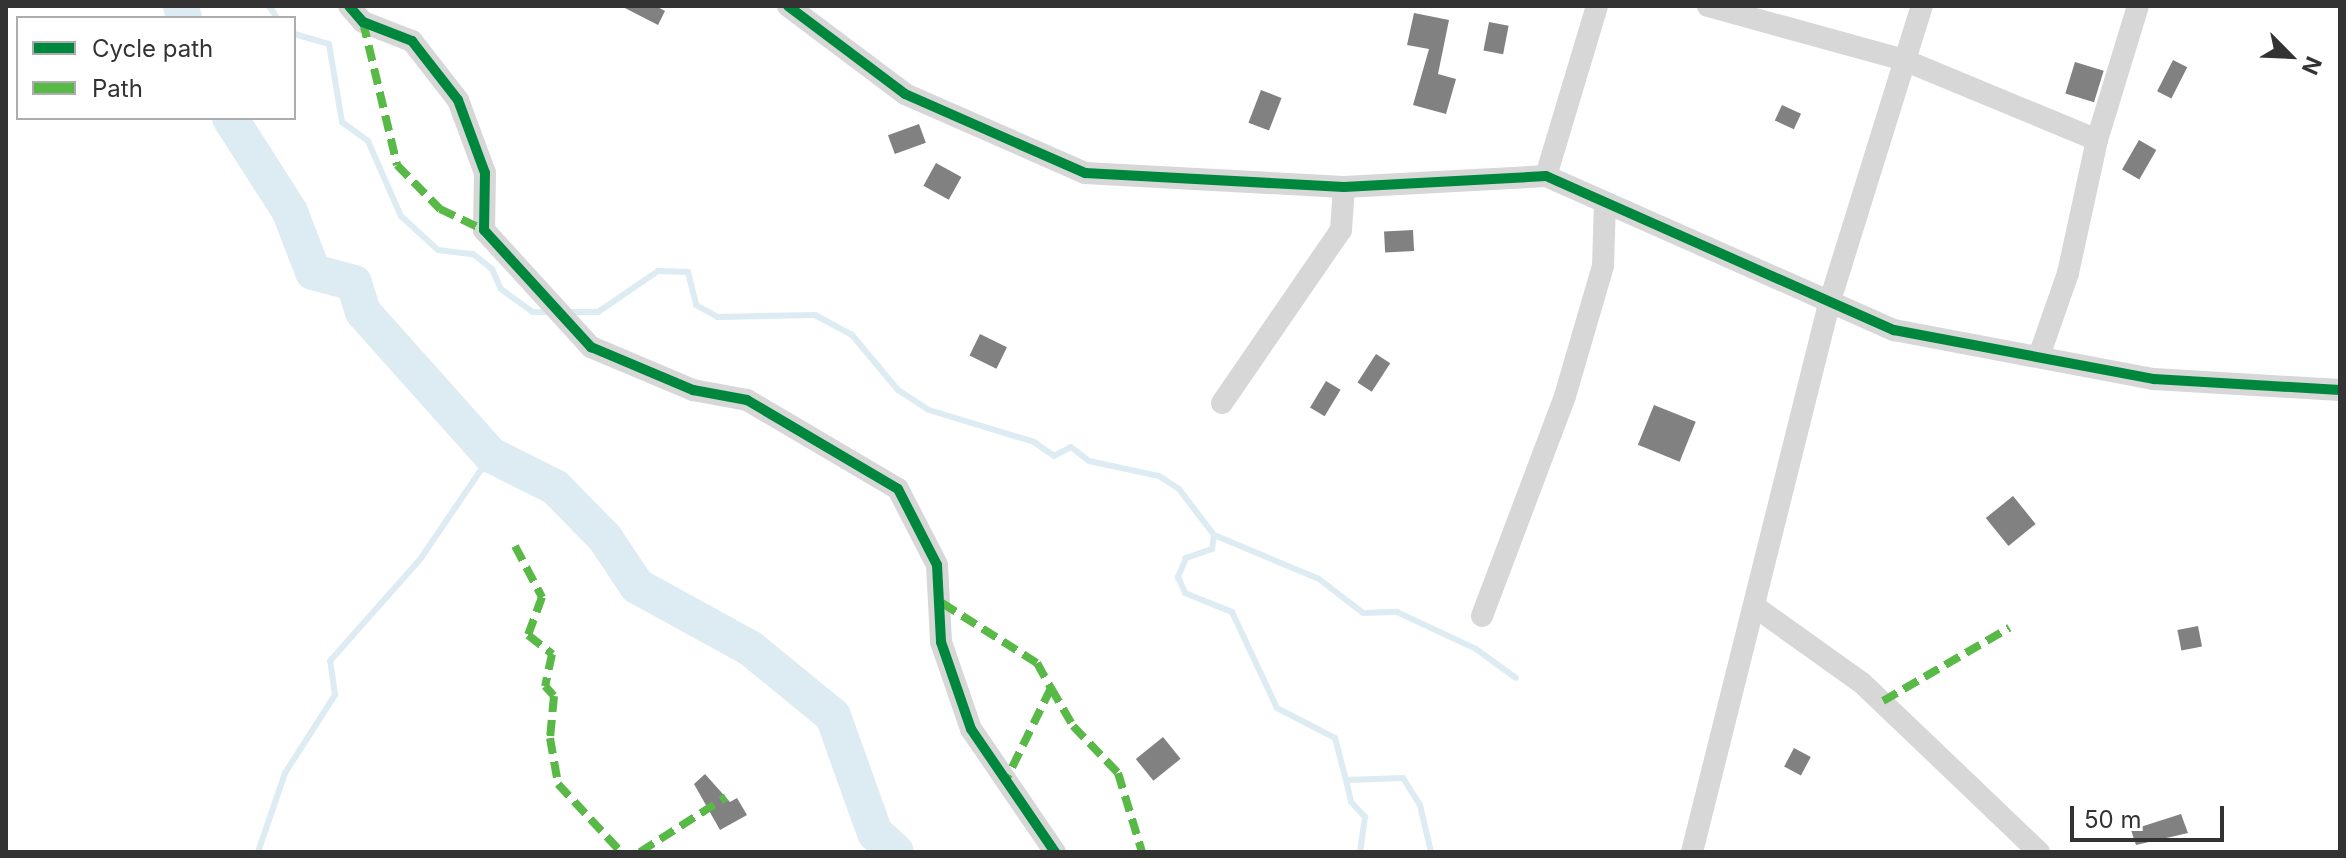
<!DOCTYPE html>
<html>
<head>
<meta charset="utf-8">
<style>
  body { margin:0 }
  #map { position:relative; width:2346px; height:858px; overflow:hidden; background:#fff; font-family:Inter,sans-serif }
  div>[style] { position:absolute }
  [style*='--x'] { left:calc(var(--x)*1px); top:calc(var(--y)*1px); width:calc(var(--w)*1px); rotate:calc(var(--a)*1deg) }
  .stream>* { height:6px; margin:-3px; padding:0 3px; transform-origin:3px; border-radius:3px; background:#ddebf3 }
  .river>* { height:36px; margin:-18px; padding:0 18px; transform-origin:18px; border-radius:18px; background:#ddebf3 }
  .building>* { inset:0; background:#818181; transform-origin:0 0 }
  .minor>* { height:22px; margin:-11px; padding:0 11px; transform-origin:11px; border-radius:11px; background:#d7d7d7 }
  .quiet>* { height:8px; margin-top:-4px; transform-origin:0; background:repeating-linear-gradient(90deg,#58b947 0 16px,transparent 0 24px) }
  .cycleway>* { height:10px; margin:-5px; padding:0 5px; transform-origin:5px; border-radius:5px; background:#00873e }
  span { translate:-50% -50%; white-space:nowrap; text-align:center; line-height:1.15; -webkit-text-stroke:8px #fff; paint-order:stroke }
  .frame { position:absolute; inset:0; border:8px solid #333; pointer-events:none }
  .legend { position:absolute; left:16px; top:16px; width:280px; height:104px; box-sizing:border-box; background:#fff; border:2px solid #adadad; margin:0; padding:10px 14px; list-style:none; font-size:24px; color:#333 }
  .legend li { display:flex; align-items:center; gap:16px; height:40px }
  .legend b { width:40px; border:2px solid #adadad }
  .north { position:absolute; left:2250px; top:16px; width:80px; height:80px; -webkit-text-stroke:6px #fff; paint-order:stroke; rotate:114deg; font-size:22px; font-weight:700; line-height:32px; text-align:center; color:#333 }
  .north::after { content:''; display:block; margin:auto; width:28px; height:36px; background:#333; clip-path:polygon(50% 0,100% 100%,50% 72%,0 100%) }
  .scale { position:absolute; left:2070px; top:806px; width:154px; height:36px; box-sizing:border-box; border:4px solid #333; border-top:0; padding-left:10px; font-size:24px; line-height:28px; white-space:nowrap; color:#333; -webkit-text-stroke:6px #fff; paint-order:stroke }
</style>
</head>
<body>
<div id="map">
  <div class="stream">
    <div style="--x:269;--y:6;--w:14;--a:56"></div>
    <div style="--x:294;--y:34;--w:36;--a:16"></div>
    <div style="--x:329;--y:44;--w:79;--a:80.5"></div>
    <div style="--x:342;--y:122;--w:32;--a:36"></div>
    <div style="--x:368;--y:141;--w:82;--a:66.3"></div>
    <div style="--x:401;--y:216;--w:50;--a:42.6"></div>
    <div style="--x:438;--y:250;--w:35;--a:7"></div>
    <div style="--x:473;--y:254;--w:24;--a:38"></div>
    <div style="--x:492;--y:269;--w:22;--a:66"></div>
    <div style="--x:501;--y:289;--w:39;--a:36"></div>
    <div style="--x:533;--y:312;--w:19;--a:0"></div>
    <div style="--x:567;--y:312;--w:31;--a:0"></div>
    <div style="--x:598;--y:312;--w:73;--a:-34.3"></div>
    <div style="--x:658;--y:271;--w:30;--a:2"></div>
    <div style="--x:688;--y:272;--w:34;--a:76"></div>
    <div style="--x:696;--y:305;--w:25;--a:29"></div>
    <div style="--x:718;--y:317;--w:97;--a:-1.2"></div>
    <div style="--x:815;--y:315;--w:42;--a:28.4"></div>
    <div style="--x:852;--y:335;--w:72;--a:50.1"></div>
    <div style="--x:898;--y:390;--w:37;--a:33"></div>
    <div style="--x:929;--y:410;--w:110;--a:16.9"></div>
    <div style="--x:1034;--y:442;--w:24;--a:35"></div>
    <div style="--x:1054;--y:456;--w:19;--a:-28"></div>
    <div style="--x:1071;--y:447;--w:23;--a:38"></div>
    <div style="--x:1089;--y:461;--w:72;--a:12.1"></div>
    <div style="--x:1159;--y:476;--w:24;--a:33"></div>
    <div style="--x:1179;--y:489;--w:58;--a:52.7"></div>
    <div style="--x:1214;--y:535;--w:14;--a:98"></div>
    <div style="--x:1212;--y:549;--w:28;--a:161"></div>
    <div style="--x:1186;--y:558;--w:21;--a:113"></div>
    <div style="--x:1178;--y:577;--w:17;--a:66"></div>
    <div style="--x:1185;--y:593;--w:51;--a:22"></div>
    <div style="--x:1232;--y:612;--w:106;--a:64.9"></div>
    <div style="--x:1277;--y:708;--w:65;--a:27.3"></div>
    <div style="--x:1335;--y:738;--w:43;--a:75.3"></div>
    <div style="--x:1346;--y:780;--w:57;--a:-2"></div>
    <div style="--x:1403;--y:778;--w:32;--a:58"></div>
    <div style="--x:1420;--y:805;--w:48;--a:76.8"></div>
    <div style="--x:1214;--y:535;--w:114;--a:22.7"></div>
    <div style="--x:1319;--y:579;--w:56;--a:37.7"></div>
    <div style="--x:1363;--y:613;--w:34;--a:-2"></div>
    <div style="--x:1397;--y:612;--w:87;--a:25.1"></div>
    <div style="--x:1476;--y:649;--w:49;--a:35.9"></div>
    <div style="--x:1346;--y:780;--w:23;--a:77"></div>
    <div style="--x:1351;--y:802;--w:21;--a:47"></div>
    <div style="--x:1365;--y:817;--w:35;--a:98"></div>
    <div style="--x:258;--y:852;--w:83;--a:-71.1"></div>
    <div style="--x:285;--y:773;--w:93;--a:-57.3"></div>
    <div style="--x:335;--y:695;--w:34;--a:-98"></div>
    <div style="--x:330;--y:661;--w:137;--a:-48.5"></div>
    <div style="--x:421;--y:558;--w:125;--a:-55.8"></div>
  </div>
  <div class="river">
    <div style="--x:181;--y:6;--w:12;--a:76"></div>
    <div style="--x:230;--y:118;--w:112;--a:57.4"></div>
    <div style="--x:290;--y:212;--w:64;--a:69"></div>
    <div style="--x:313;--y:272;--w:42;--a:15"></div>
    <div style="--x:354;--y:283;--w:30;--a:73"></div>
    <div style="--x:363;--y:312;--w:192;--a:48.2"></div>
    <div style="--x:491;--y:455;--w:72;--a:26.6"></div>
    <div style="--x:555;--y:487;--w:71;--a:45.6"></div>
    <div style="--x:605;--y:538;--w:58;--a:56.3"></div>
    <div style="--x:637;--y:586;--w:129;--a:28.8"></div>
    <div style="--x:750;--y:648;--w:107;--a:39.3"></div>
    <div style="--x:833;--y:716;--w:124;--a:70.3"></div>
    <div style="--x:875;--y:833;--w:28;--a:42"></div>
  </div>
  <div class="building">
    <div style="clip-path:polygon(621px 6px,656px 6px,665px 11px,658px 25px)"></div>
    <div style="clip-path:polygon(1414px 13px,1449px 20px,1438px 74px,1456px 79px,1446px 114px,1413px 105px,1429px 49px,1407px 45px)"></div>
    <div style="left:1489px;top:22px;width:20px;height:29px;rotate:11deg"></div>
    <div style="left:2173px;top:60px;width:16px;height:35px;rotate:27deg"></div>
    <div style="left:2075px;top:62px;width:30px;height:33px;rotate:17deg"></div>
    <div style="left:1261px;top:90px;width:22px;height:35px;rotate:21deg"></div>
    <div style="left:1782px;top:105px;width:21px;height:17px;rotate:25deg"></div>
    <div style="left:919px;top:124px;width:20px;height:33px;rotate:70deg"></div>
    <div style="left:2139px;top:140px;width:20px;height:34px;rotate:30deg"></div>
    <div style="left:936px;top:163px;width:29px;height:26px;rotate:29deg"></div>
    <div style="left:1413px;top:230px;width:21px;height:29px;rotate:87deg"></div>
    <div style="left:980px;top:334px;width:30px;height:24px;rotate:26deg"></div>
    <div style="left:1376px;top:354px;width:17px;height:34px;rotate:33deg"></div>
    <div style="left:1326px;top:381px;width:17px;height:31px;rotate:31deg"></div>
    <div style="left:1654px;top:405px;width:45px;height:43px;rotate:22deg"></div>
    <div style="left:2013px;top:496px;width:36px;height:35px;rotate:51deg"></div>
    <div style="left:2198px;top:626px;width:21px;height:21px;rotate:79deg"></div>
    <div style="left:1163px;top:737px;width:28px;height:35px;rotate:51deg"></div>
    <div style="left:1794px;top:748px;width:19px;height:21px;rotate:28deg"></div>
    <div style="clip-path:polygon(705px 774px,730px 802px,737px 798px,747px 815px,720px 830px,694px 784px)"></div>
    <div style="clip-path:polygon(2181px 814px,2188px 833px,2136px 845px,2131px 830px)"></div>
  </div>
  <div class="minor">
    <div style="--x:349;--y:6;--w:21;--a:49"></div>
    <div style="--x:363;--y:22;--w:53;--a:21.2"></div>
    <div style="--x:412;--y:41;--w:75;--a:52.1"></div>
    <div style="--x:458;--y:100;--w:78;--a:69.7"></div>
    <div style="--x:485;--y:173;--w:57;--a:91"></div>
    <div style="--x:484;--y:230;--w:159;--a:47.6"></div>
    <div style="--x:591;--y:347;--w:111;--a:22.9"></div>
    <div style="--x:693;--y:390;--w:55;--a:10.5"></div>
    <div style="--x:747;--y:400;--w:175;--a:30.5"></div>
    <div style="--x:898;--y:489;--w:85;--a:62.8"></div>
    <div style="--x:937;--y:565;--w:77;--a:87"></div>
    <div style="--x:941;--y:642;--w:92;--a:71"></div>
    <div style="--x:971;--y:729;--w:149;--a:55.7"></div>
    <div style="--x:788;--y:6;--w:146;--a:36.9"></div>
    <div style="--x:905;--y:94;--w:197;--a:23.7"></div>
    <div style="--x:1085;--y:173;--w:259;--a:3.1"></div>
    <div style="--x:1344;--y:187;--w:202;--a:-3.1"></div>
    <div style="--x:1546;--y:176;--w:381;--a:23.9"></div>
    <div style="--x:1894;--y:330;--w:265;--a:10.7"></div>
    <div style="--x:2154;--y:379;--w:186;--a:3.4"></div>
    <div style="--x:1708;--y:6;--w:203;--a:15.4"></div>
    <div style="--x:1904;--y:60;--w:209;--a:22.5"></div>
    <div style="--x:1546;--y:176;--w:177;--a:-73.3"></div>
    <div style="--x:2039;--y:356;--w:88;--a:-70.7"></div>
    <div style="--x:2068;--y:273;--w:136;--a:-77.7"></div>
    <div style="--x:2097;--y:140;--w:140;--a:-73"></div>
    <div style="--x:1222;--y:403;--w:210;--a:-55.5"></div>
    <div style="--x:1341;--y:230;--w:43;--a:-86"></div>
    <div style="--x:1754;--y:606;--w:133;--a:35.5"></div>
    <div style="--x:1862;--y:683;--w:245;--a:43.7"></div>
    <div style="--x:1482;--y:616;--w:235;--a:-69.3"></div>
    <div style="--x:1565;--y:396;--w:135;--a:-73.7"></div>
    <div style="--x:1603;--y:266;--w:63;--a:-88.2"></div>
    <div style="--x:1692;--y:852;--w:565;--a:-75.96"></div>
    <div style="--x:1829;--y:304;--w:312;--a:-72.7"></div>
  </div>
  <div class="quiet">
    <div style="--x:363;--y:22;--w:147;--a:76.6"></div>
    <div style="--x:397;--y:165;--w:62;--a:45.7"></div>
    <div style="--x:440;--y:209;--w:49;--a:25.5"></div>
    <div style="--x:515;--y:546;--w:58;--a:62.1"></div>
    <div style="--x:542;--y:597;--w:40;--a:110.2"></div>
    <div style="--x:528;--y:635;--w:31;--a:38"></div>
    <div style="--x:552;--y:654;--w:33;--a:102"></div>
    <div style="--x:545;--y:686;--w:13;--a:48"></div>
    <div style="--x:554;--y:696;--w:42;--a:95.4"></div>
    <div style="--x:550;--y:738;--w:47;--a:80.1"></div>
    <div style="--x:558;--y:784;--w:93;--a:47.2"></div>
    <div style="--x:942;--y:603;--w:112;--a:32.3"></div>
    <div style="--x:1037;--y:663;--w:29;--a:61"></div>
    <div style="--x:1051;--y:688;--w:105;--a:116.1"></div>
    <div style="--x:1051;--y:688;--w:44;--a:59.9"></div>
    <div style="--x:1073;--y:726;--w:65;--a:46.2"></div>
    <div style="--x:1118;--y:773;--w:83;--a:73.1"></div>
    <div style="--x:1883;--y:701;--w:146;--a:-30.1"></div>
    <div style="--x:640;--y:852;--w:102;--a:-32.6"></div>
  </div>
  <div class="cycleway">
    <div style="--x:349;--y:6;--w:21;--a:49"></div>
    <div style="--x:363;--y:22;--w:53;--a:21.2"></div>
    <div style="--x:412;--y:41;--w:75;--a:52.1"></div>
    <div style="--x:458;--y:100;--w:78;--a:69.7"></div>
    <div style="--x:485;--y:173;--w:57;--a:91"></div>
    <div style="--x:484;--y:230;--w:159;--a:47.6"></div>
    <div style="--x:591;--y:347;--w:111;--a:22.9"></div>
    <div style="--x:693;--y:390;--w:55;--a:10.5"></div>
    <div style="--x:747;--y:400;--w:175;--a:30.5"></div>
    <div style="--x:898;--y:489;--w:85;--a:62.8"></div>
    <div style="--x:937;--y:565;--w:77;--a:87"></div>
    <div style="--x:941;--y:642;--w:92;--a:71"></div>
    <div style="--x:971;--y:729;--w:149;--a:55.7"></div>
    <div style="--x:788;--y:6;--w:146;--a:36.9"></div>
    <div style="--x:905;--y:94;--w:197;--a:23.7"></div>
    <div style="--x:1085;--y:173;--w:259;--a:3.1"></div>
    <div style="--x:1344;--y:187;--w:202;--a:-3.1"></div>
    <div style="--x:1546;--y:176;--w:381;--a:23.9"></div>
    <div style="--x:1894;--y:330;--w:265;--a:10.7"></div>
    <div style="--x:2154;--y:379;--w:186;--a:3.4"></div>
  </div>
  <div class="frame"></div>
  <ul class="legend">
  <li><b style="height:10px;background:#00873e"></b>Cycle path</li>
  <li><b style="height:10px;background:#58b947"></b>Path</li>
  </ul>
  <div class="north">N</div>
  <div class="scale">50 m</div>
</div>
</body>
</html>
